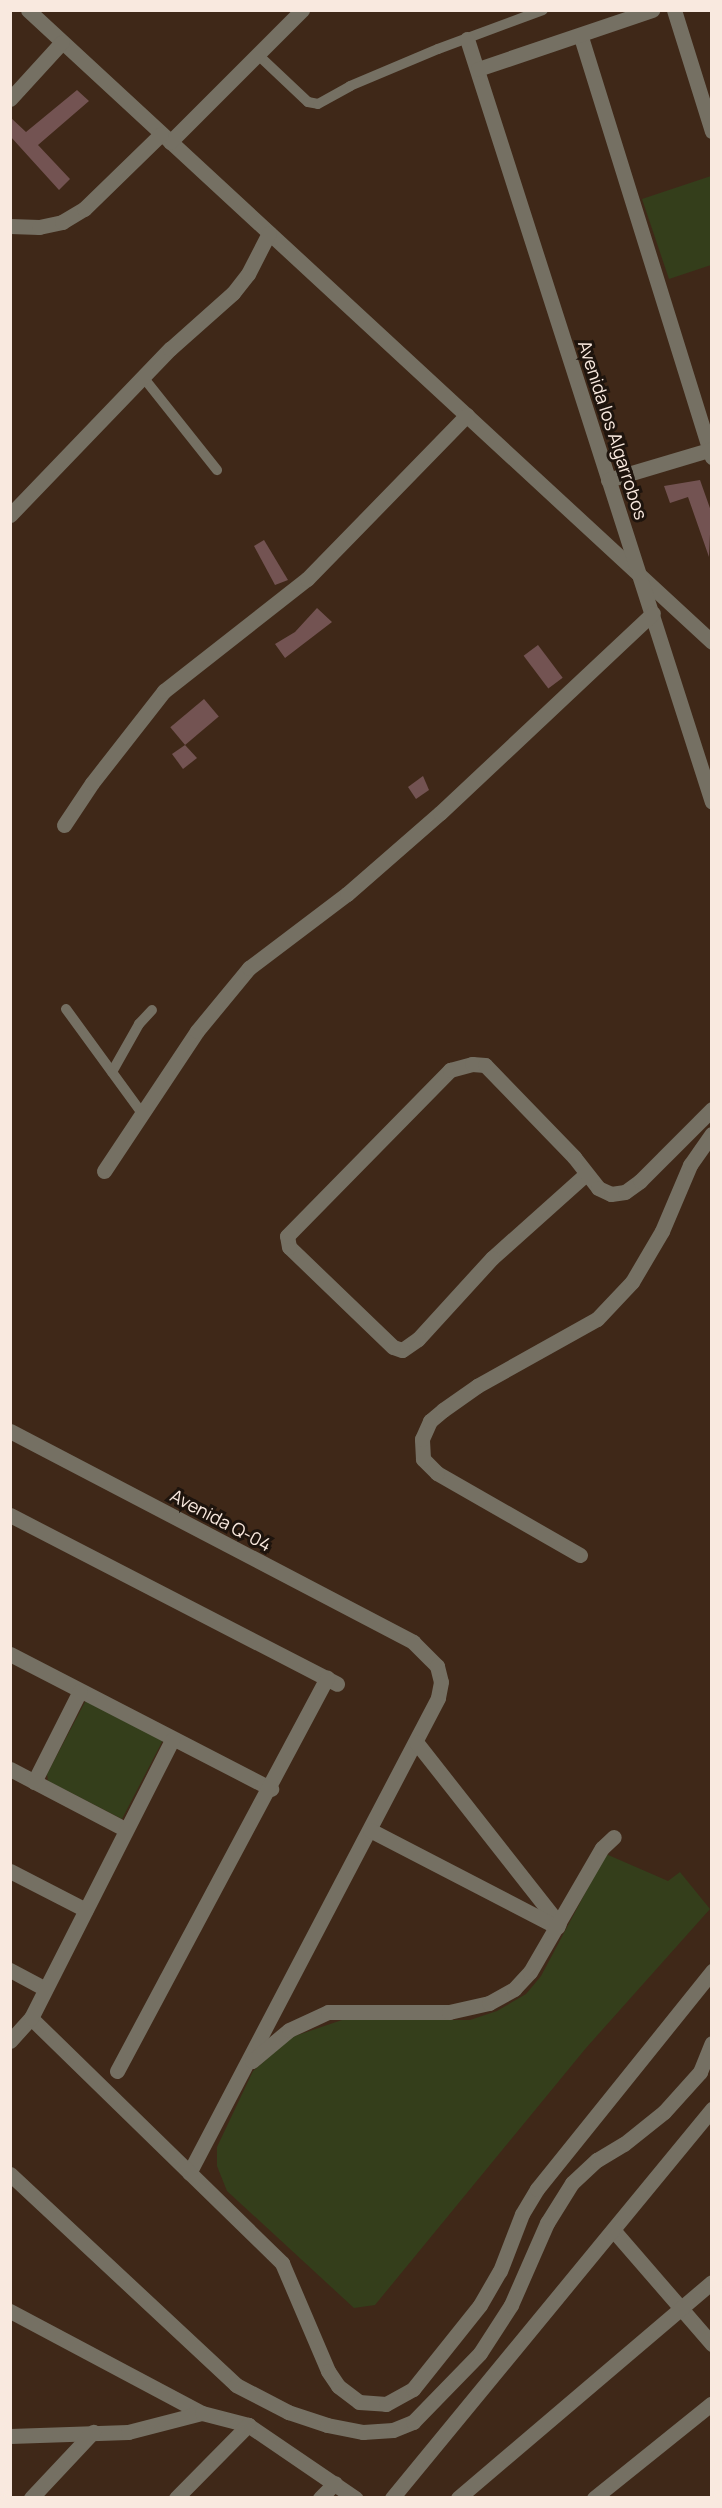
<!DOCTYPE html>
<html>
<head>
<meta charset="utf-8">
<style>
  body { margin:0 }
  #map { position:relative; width:722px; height:2508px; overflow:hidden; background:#3f2818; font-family:Manrope,sans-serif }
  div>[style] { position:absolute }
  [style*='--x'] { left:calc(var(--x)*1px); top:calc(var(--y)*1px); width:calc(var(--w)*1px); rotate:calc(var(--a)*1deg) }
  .green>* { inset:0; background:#343e1b }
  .building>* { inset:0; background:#735352; transform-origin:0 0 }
  .service>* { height:10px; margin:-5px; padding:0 5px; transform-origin:5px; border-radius:5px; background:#757063 }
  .minor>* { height:15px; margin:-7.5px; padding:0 7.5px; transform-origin:7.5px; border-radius:7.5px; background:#757063 }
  span { translate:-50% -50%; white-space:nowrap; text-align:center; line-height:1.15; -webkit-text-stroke:6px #1e140d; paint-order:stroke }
  .street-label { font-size:18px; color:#f9e9df }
  .frame { position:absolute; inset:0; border:12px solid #f9e9df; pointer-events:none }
</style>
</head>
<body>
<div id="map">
  <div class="green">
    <div style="clip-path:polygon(711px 176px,711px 265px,669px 279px,642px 199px)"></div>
    <div style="clip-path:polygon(93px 1700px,164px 1738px,122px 1819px,48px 1781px,47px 1774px,85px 1702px)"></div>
    <div style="clip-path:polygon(606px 1854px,668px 1881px,680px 1872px,710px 1909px,586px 2048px,375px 2305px,354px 2308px,227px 2191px,217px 2166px,217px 2147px,253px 2071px,292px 2037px,342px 2020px,470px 2020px,497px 2011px,526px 1994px,541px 1976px)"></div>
  </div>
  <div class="building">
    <div style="clip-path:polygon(77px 90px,89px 101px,38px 145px,70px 179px,59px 190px,10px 136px,10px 117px,26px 132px)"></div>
    <div style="clip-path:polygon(700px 480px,711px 511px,709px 557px,688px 497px,670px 503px,664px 486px)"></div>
    <div style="clip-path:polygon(264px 540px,288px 580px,275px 585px,254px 546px)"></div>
    <div style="clip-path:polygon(317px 608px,332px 622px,285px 658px,275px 644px,295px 632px)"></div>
    <div style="left:538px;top:645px;width:41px;height:18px;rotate:53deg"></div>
    <div style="left:204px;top:699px;width:23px;height:44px;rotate:50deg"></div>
    <div style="clip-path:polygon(185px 745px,197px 758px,183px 769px,172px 754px)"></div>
    <div style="clip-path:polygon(423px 776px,429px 790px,416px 799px,408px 787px)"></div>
  </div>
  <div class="service">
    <div style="--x:257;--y:54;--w:70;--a:43.3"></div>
    <div style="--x:308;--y:102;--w:10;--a:11"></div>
    <div style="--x:318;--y:104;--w:37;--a:-29"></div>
    <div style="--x:350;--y:86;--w:95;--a:-22.8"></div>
    <div style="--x:438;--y:49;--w:112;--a:-20.4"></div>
    <div style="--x:143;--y:377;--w:119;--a:51.5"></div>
    <div style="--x:66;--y:1009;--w:127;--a:53.9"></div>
    <div style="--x:112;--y:1072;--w:55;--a:-60.6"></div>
    <div style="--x:139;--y:1024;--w:19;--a:-47"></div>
  </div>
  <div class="minor">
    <div style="--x:28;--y:10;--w:931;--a:42.74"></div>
    <div style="--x:674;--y:10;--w:127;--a:72.6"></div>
    <div style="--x:581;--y:37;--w:440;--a:72.7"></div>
    <div style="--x:467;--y:39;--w:801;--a:72.2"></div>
    <div style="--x:478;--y:69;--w:184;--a:-18.7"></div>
    <div style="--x:10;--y:99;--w:77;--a:-47.6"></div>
    <div style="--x:170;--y:142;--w:187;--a:-45"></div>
    <div style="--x:10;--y:226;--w:29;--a:2"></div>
    <div style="--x:39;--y:227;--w:24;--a:-12"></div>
    <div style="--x:62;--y:222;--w:26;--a:-31"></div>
    <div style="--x:84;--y:209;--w:107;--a:-44.2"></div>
    <div style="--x:608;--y:480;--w:109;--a:-16.6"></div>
    <div style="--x:10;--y:515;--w:231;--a:-46.1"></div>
    <div style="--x:170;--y:349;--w:84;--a:-41.6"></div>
    <div style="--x:233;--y:293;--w:24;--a:-52"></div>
    <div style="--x:248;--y:274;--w:46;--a:-62.9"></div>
    <div style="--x:64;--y:825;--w:50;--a:-56.3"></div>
    <div style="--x:92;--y:783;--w:117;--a:-52"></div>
    <div style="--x:164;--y:691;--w:182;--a:-38.1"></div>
    <div style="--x:307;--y:579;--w:229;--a:-45.7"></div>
    <div style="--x:104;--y:1171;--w:168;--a:-56.4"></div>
    <div style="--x:197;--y:1031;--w:82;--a:-50.5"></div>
    <div style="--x:249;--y:968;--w:123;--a:-37.1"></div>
    <div style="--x:347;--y:894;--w:123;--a:-41.1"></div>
    <div style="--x:440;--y:813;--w:292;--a:-43.2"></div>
    <div style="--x:586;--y:1174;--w:126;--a:138.2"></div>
    <div style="--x:492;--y:1258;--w:110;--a:132.4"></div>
    <div style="--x:418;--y:1339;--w:19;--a:145"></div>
    <div style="--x:402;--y:1350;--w:9;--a:-162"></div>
    <div style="--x:393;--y:1347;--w:144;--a:-136.1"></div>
    <div style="--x:289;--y:1247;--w:11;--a:-100"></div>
    <div style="--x:287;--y:1236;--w:233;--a:-45.5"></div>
    <div style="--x:450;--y:1070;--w:23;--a:-15"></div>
    <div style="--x:472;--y:1064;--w:13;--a:4"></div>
    <div style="--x:485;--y:1065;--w:128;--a:45.9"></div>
    <div style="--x:574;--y:1157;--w:39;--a:52"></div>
    <div style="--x:598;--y:1188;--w:14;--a:25"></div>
    <div style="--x:611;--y:1194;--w:14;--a:-8"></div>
    <div style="--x:625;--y:1192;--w:19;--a:-36"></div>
    <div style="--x:640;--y:1181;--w:102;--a:-45"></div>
    <div style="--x:10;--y:1431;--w:455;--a:27.6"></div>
    <div style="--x:413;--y:1642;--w:34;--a:45"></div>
    <div style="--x:437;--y:1666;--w:16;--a:76"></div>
    <div style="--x:441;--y:1682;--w:16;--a:101"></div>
    <div style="--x:438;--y:1698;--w:536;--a:117.66"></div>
    <div style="--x:10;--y:1515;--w:368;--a:27.3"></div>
    <div style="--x:580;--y:1555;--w:165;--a:-150.2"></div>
    <div style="--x:437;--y:1473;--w:20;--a:-135"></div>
    <div style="--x:423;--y:1459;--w:20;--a:-93"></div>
    <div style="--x:422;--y:1439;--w:20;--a:-66"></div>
    <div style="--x:430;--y:1421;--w:17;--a:-40"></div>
    <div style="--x:443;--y:1410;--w:42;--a:-35.2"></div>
    <div style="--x:477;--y:1386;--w:137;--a:-29.2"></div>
    <div style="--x:597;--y:1319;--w:51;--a:-46.6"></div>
    <div style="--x:632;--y:1282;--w:59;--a:-59.5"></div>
    <div style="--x:662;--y:1231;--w:72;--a:-67"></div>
    <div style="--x:690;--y:1165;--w:38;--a:-55"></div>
    <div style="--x:10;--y:1654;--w:294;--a:27.3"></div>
    <div style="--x:416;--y:1742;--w:231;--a:51.8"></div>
    <div style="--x:10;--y:1769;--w:130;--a:27.6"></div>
    <div style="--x:34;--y:1782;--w:102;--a:-63.2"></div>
    <div style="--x:370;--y:1830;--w:211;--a:27.4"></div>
    <div style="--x:10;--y:1871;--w:85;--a:27.2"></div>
    <div style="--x:10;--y:1970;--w:40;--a:28"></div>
    <div style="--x:31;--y:2018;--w:351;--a:44.3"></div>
    <div style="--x:282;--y:2263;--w:117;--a:66.9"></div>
    <div style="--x:328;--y:2371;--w:18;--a:56"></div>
    <div style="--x:338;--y:2386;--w:26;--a:37"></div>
    <div style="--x:359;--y:2402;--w:27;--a:4"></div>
    <div style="--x:386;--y:2404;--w:31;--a:-29"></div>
    <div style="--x:413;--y:2389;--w:107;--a:-51.4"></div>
    <div style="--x:480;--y:2305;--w:39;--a:-60"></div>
    <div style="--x:500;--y:2271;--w:61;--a:-68.9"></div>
    <div style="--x:522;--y:2214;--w:29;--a:-59"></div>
    <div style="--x:537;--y:2189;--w:280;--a:-51.2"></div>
    <div style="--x:10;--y:2041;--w:31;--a:-48"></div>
    <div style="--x:31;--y:2018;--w:312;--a:-63.1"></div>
    <div style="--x:252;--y:2061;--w:48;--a:-40"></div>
    <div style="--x:289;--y:2030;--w:43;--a:-24.8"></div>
    <div style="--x:328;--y:2012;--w:121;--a:0"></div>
    <div style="--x:449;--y:2012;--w:41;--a:-12.7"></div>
    <div style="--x:489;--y:2003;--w:29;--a:-29"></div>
    <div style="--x:514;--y:1989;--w:23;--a:-47"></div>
    <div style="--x:530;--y:1972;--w:143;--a:-59.9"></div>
    <div style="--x:602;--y:1848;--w:16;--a:-43"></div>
    <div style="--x:117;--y:2071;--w:446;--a:-61.9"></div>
    <div style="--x:10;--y:2174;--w:309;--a:43"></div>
    <div style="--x:236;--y:2385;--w:59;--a:27.4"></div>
    <div style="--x:288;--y:2412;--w:41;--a:18.4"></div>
    <div style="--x:327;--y:2425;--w:37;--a:11"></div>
    <div style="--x:363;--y:2432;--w:30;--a:-4"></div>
    <div style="--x:393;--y:2430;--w:22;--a:-22"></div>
    <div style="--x:413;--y:2422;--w:96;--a:-45.8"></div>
    <div style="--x:480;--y:2353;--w:57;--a:-57.1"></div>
    <div style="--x:511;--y:2305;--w:90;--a:-66.3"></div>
    <div style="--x:547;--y:2223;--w:47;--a:-58"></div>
    <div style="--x:572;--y:2183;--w:34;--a:-43"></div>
    <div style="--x:597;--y:2160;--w:31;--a:-31"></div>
    <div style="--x:624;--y:2144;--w:51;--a:-38.7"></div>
    <div style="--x:664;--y:2112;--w:54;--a:-48"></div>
    <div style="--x:700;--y:2072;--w:31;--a:-68"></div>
    <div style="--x:614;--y:2231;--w:150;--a:49.1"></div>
    <div style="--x:10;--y:2311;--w:217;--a:28"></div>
    <div style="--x:10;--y:2436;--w:118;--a:-1.9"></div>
    <div style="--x:128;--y:2432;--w:76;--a:-14.4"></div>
    <div style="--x:202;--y:2413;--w:48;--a:14.6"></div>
    <div style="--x:248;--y:2425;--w:130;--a:34.3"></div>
    <div style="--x:31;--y:2498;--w:91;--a:-46.8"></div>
    <div style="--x:176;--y:2498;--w:103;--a:-45.4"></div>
    <div style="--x:320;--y:2498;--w:21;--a:-45"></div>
    <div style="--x:392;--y:2498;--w:504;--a:-50.56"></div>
    <div style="--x:458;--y:2498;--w:333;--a:-40.4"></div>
    <div style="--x:594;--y:2498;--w:151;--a:-38.8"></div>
  </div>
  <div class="street-label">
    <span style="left:613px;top:430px;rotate:72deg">Avenida los Algarrobos</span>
    <span style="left:221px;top:1520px;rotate:28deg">Avenida Q-04</span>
  </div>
  <div class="frame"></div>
</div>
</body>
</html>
